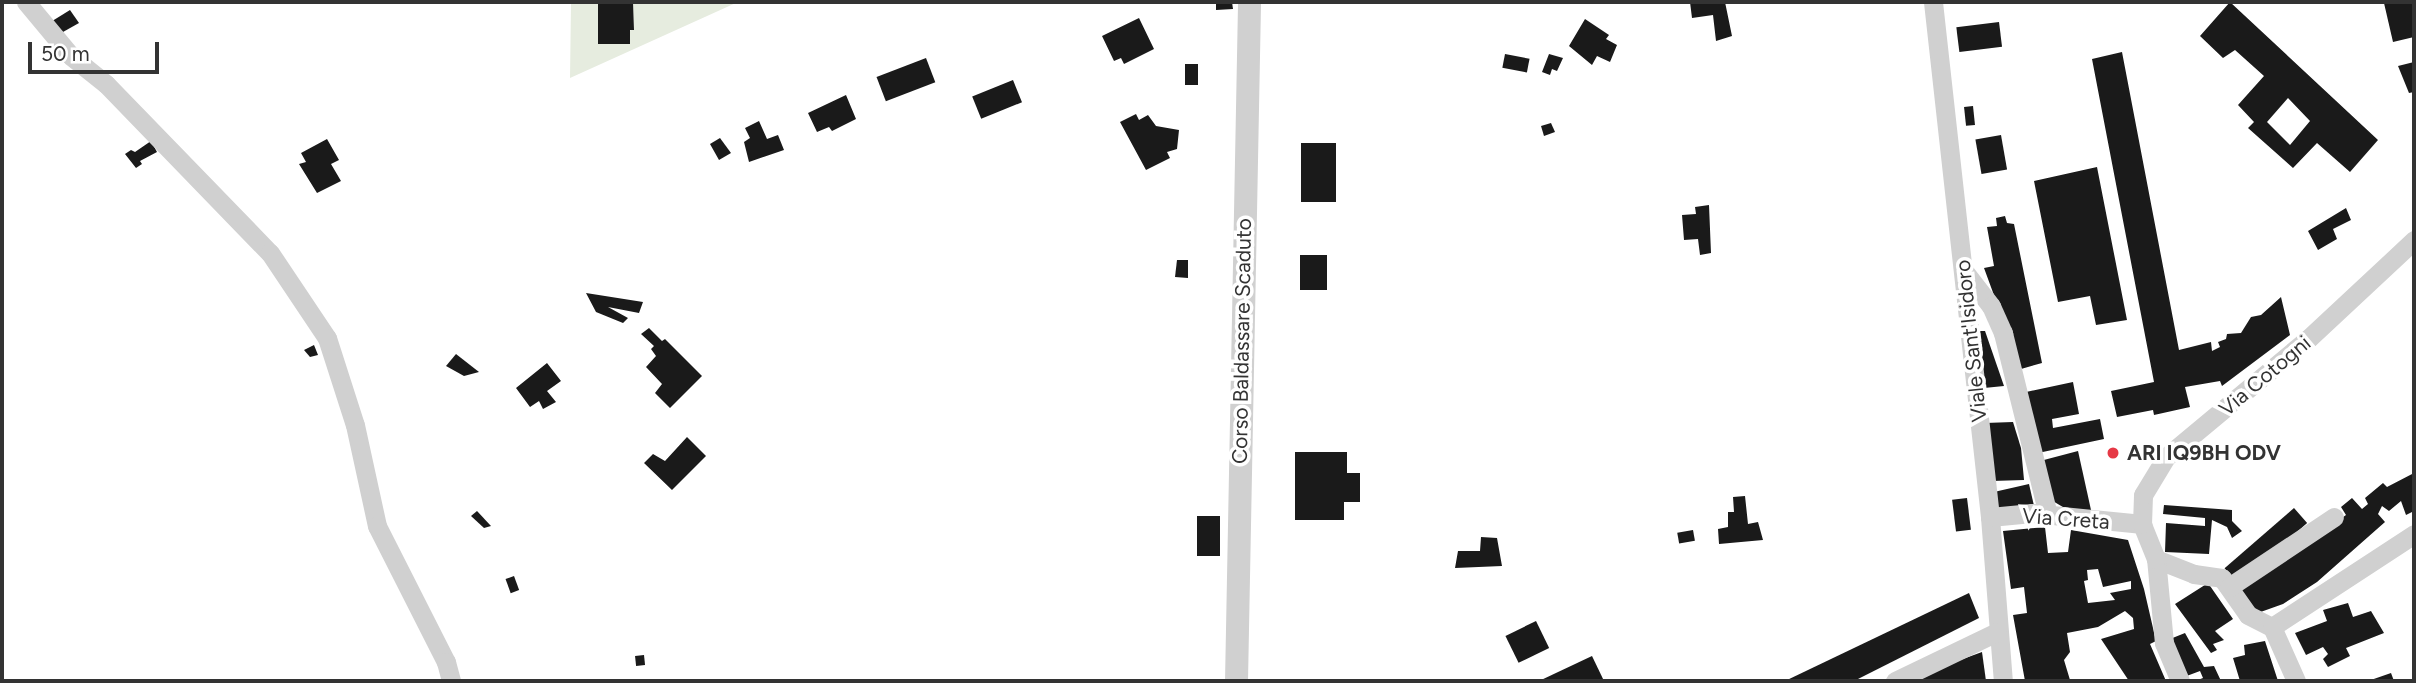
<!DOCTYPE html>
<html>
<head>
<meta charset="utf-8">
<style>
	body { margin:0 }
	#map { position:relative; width:2416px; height:683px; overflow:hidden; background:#fff; font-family:Figtree,sans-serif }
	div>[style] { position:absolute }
	.green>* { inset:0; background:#e6ecdf }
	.building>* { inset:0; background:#1a1a1a; transform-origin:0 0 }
	.minor>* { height:19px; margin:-9.5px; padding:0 9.5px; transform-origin:9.5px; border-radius:9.5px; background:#d0d0d0 }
	.tertiary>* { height:23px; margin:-11.5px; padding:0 11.5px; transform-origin:11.5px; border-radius:11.5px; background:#d0d0d0 }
	.dots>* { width:19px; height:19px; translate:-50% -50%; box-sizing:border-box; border:4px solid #fff; border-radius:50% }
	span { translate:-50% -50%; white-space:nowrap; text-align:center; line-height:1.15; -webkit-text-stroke:7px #fff; paint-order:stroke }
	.street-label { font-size:21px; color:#333 }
	.poi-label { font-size:21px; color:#333; font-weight:700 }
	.left { translate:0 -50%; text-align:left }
	.frame { position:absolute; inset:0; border:4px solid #333; pointer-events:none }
	.scale { position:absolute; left:28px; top:42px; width:131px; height:32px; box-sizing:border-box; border:4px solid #333; border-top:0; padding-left:9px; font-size:21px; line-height:24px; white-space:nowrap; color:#333; -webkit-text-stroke:5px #fff; paint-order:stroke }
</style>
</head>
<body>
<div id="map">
	<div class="green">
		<i style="clip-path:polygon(571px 2px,598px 2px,598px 43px,634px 29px,633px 4px,637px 2px,738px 2px,570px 78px)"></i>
	</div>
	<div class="building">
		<i style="clip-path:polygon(598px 2px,633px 2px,634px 30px,630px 30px,630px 44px,598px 44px)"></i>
		<i style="clip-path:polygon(1216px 2px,1232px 2px,1233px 9px,1216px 10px)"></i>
		<i style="clip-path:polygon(1690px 2px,1725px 2px,1732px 36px,1716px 41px,1713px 15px,1692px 18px)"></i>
		<i style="clip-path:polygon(evenodd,2230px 2px,2378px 140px,2350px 172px,2317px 143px,2293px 168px,2248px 128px,2254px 122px,2238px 105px,2264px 76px,2235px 50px,2223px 58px,2200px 36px,2230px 2px,2288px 98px,2310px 121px,2290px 145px,2267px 122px,2288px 98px)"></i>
		<i style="clip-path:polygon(2414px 2px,2414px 37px,2393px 42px,2384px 3px)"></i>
		<i style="clip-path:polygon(70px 10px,79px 23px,63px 32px,49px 23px)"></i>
		<i style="clip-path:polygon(1139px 18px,1154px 49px,1124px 64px,1121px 58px,1114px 61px,1102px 36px)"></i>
		<i style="clip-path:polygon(1585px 19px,1609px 35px,1606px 39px,1617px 45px,1610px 62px,1597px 56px,1592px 65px,1569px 46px)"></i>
		<i style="left:1999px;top:22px;width:25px;height:43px;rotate:83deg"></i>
		<i style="clip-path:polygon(2122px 52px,2179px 350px,2211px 342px,2212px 351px,2220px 347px,2218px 342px,2226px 339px,2227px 334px,2241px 333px,2251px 317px,2261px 315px,2281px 297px,2290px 335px,2222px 386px,2220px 381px,2185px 387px,2190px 407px,2154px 415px,2153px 410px,2117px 417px,2111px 391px,2154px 382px,2092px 59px)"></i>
		<i style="left:1505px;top:54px;width:25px;height:14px;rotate:11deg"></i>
		<i style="clip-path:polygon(1549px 54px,1563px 58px,1557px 71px,1552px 69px,1550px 75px,1542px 72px)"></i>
		<i style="left:926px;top:58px;width:26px;height:53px;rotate:69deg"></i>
		<i style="clip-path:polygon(2414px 62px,2414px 92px,2409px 93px,2398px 66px)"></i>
		<i style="left:1185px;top:64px;width:13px;height:21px"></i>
		<i style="left:1013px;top:80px;width:24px;height:44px;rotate:68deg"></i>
		<i style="clip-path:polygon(846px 95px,856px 119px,832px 131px,829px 127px,817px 132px,808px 113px)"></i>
		<i style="left:1973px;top:106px;width:19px;height:9px;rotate:84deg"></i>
		<i style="clip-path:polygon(1136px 114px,1139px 120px,1148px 115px,1156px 126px,1179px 130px,1177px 149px,1167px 152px,1170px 158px,1146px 170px,1120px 122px)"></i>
		<i style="clip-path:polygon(759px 121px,767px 139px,778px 135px,784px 150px,749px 162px,744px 142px,750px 138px,745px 128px)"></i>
		<i style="clip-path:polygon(1551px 123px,1555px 132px,1544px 136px,1541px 126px)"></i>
		<i style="left:2001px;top:135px;width:35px;height:26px;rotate:80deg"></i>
		<i style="clip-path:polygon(720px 138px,731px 153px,719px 160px,710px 144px)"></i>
		<i style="clip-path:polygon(327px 139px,339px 160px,331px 164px,341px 181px,317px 193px,299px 164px,306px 162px,301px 153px)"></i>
		<i style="clip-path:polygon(151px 141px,157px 152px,140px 161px,142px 164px,136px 168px,125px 154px,131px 150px,135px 152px)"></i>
		<i style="left:1301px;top:143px;width:35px;height:59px"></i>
		<i style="clip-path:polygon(2097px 167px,2127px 320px,2096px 325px,2090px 296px,2058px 302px,2034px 181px)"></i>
		<i style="clip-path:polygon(1709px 205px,1711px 253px,1700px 255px,1698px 239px,1684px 240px,1682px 215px,1696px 214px,1695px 207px)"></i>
		<i style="clip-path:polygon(2346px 208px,2351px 220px,2333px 229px,2337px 239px,2318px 250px,2308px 231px)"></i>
		<i style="clip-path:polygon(2005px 216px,2007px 223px,2014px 224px,2042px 363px,2021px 369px,1984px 268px,1994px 266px,1987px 227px,1997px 226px,1996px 218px)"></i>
		<i style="left:1300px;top:255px;width:27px;height:35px"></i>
		<i style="clip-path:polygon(1177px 260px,1188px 260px,1188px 278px,1175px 277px)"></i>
		<i style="clip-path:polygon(586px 293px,643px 302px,639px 313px,608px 307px,628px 318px,623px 323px,596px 312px)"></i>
		<i style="clip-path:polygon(649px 328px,662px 341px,665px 339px,702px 376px,670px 408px,655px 393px,662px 384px,646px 367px,656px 356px,651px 349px,654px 346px,641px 334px)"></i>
		<i style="clip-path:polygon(1974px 331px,1985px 331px,2004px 386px,1984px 388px)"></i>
		<i style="clip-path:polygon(314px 345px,318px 355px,310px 357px,304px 350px)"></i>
		<i style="clip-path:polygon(456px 354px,479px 372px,464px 376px,446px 366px)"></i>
		<i style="clip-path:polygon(547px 363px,561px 381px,547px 391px,556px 402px,543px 409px,539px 401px,530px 407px,516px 388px)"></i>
		<i style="clip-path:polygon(2073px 382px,2079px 414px,2052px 419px,2053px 428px,2100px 419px,2104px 439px,2038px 453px,2026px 392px)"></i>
		<i style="clip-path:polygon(2013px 422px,2021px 448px,2024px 480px,1992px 481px,1985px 423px)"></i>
		<i style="clip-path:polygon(687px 437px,706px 456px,672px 490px,644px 463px,653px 454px,665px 461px)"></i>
		<i style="clip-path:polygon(2078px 451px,2091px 510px,2068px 510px,2051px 500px,2040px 461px)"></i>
		<i style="clip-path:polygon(1295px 452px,1347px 452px,1347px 473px,1360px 473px,1360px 502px,1344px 502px,1344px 520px,1295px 520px)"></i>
		<i style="clip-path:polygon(2414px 473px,2414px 511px,2406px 515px,2401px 501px,2389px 511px,2382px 506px,2378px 514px,2385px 522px,2317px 582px,2283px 604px,2255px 614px,2235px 587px,2252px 581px,2346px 515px,2341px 507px,2352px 498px,2362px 509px,2368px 504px,2365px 498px,2383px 483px,2387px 487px)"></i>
		<i style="left:2029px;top:484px;width:22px;height:36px;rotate:77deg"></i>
		<i style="clip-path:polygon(1745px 496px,1748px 524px,1758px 522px,1763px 540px,1719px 544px,1718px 529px,1728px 527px,1728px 512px,1734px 512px,1733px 497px)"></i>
		<i style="left:1967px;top:498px;width:32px;height:15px;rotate:83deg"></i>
		<i style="clip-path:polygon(2164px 505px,2232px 510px,2232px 521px,2242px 531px,2232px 538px,2227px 527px,2212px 520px,2209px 554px,2165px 552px,2166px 523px,2205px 526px,2205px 518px,2163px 514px)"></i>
		<i style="left:2294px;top:508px;width:20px;height:92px;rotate:49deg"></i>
		<i style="clip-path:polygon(477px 511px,491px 526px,484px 528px,471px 516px)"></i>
		<i style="left:1197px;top:516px;width:23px;height:40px"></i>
		<i style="clip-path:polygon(evenodd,2045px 527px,2048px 553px,2068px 552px,2071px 530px,2128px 540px,2144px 589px,2156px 641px,2150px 644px,2166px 681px,2129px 681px,2101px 639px,2134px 629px,2133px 618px,2125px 611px,2098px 627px,2067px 633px,2070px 652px,2064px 660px,2070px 680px,2025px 681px,2013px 615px,2027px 613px,2024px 587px,2011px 589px,2003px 531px,2045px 527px,2098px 569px,2103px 587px,2131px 581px,2131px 589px,2110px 593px,2115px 600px,2088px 603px,2084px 581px,2088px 580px,2087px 570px,2098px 569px)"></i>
		<i style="left:1693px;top:530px;width:11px;height:16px;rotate:80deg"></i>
		<i style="clip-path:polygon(1481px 537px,1497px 538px,1502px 566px,1455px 568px,1458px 551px,1480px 551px)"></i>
		<i style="left:514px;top:576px;width:15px;height:9px;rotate:70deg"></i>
		<i style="clip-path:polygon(2208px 583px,2233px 619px,2215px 631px,2224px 640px,2213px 644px,2217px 650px,2211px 653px,2175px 604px)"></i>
		<i style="clip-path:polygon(1969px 593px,1979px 618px,1854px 681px,1785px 681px)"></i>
		<i style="clip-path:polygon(2348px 603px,2353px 617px,2371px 611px,2384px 633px,2346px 648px,2350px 656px,2328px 667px,2323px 659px,2328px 654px,2323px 647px,2306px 655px,2295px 633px,2327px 621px,2323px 610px)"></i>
		<i style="left:1536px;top:621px;width:30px;height:34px;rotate:64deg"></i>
		<i style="clip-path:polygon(2185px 633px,2204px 667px,2214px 666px,2221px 681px,2195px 681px,2203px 678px,2200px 671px,2184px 677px,2170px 639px)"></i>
		<i style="clip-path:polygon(2265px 641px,2278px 681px,2240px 681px,2233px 658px,2245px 655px,2244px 645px)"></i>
		<i style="clip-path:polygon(1982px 652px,1986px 681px,1910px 681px,1933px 670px)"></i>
		<i style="left:644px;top:655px;width:10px;height:9px;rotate:84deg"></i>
		<i style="clip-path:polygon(1592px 656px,1604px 681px,1539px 681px)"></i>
		<i style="clip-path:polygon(2391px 673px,2394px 681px,2368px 681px)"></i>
	</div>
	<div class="minor">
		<i style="left:26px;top:2px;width:70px;rotate:50.2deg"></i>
		<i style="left:71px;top:56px;width:45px;rotate:38.7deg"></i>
		<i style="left:106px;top:84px;width:235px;rotate:45.9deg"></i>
		<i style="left:270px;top:253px;width:102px;rotate:56.2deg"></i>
		<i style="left:327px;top:338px;width:91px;rotate:72.2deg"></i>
		<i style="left:355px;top:425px;width:103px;rotate:77.7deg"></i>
		<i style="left:377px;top:526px;width:153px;rotate:63.1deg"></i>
		<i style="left:446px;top:662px;width:20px;rotate:75deg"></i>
		<i style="left:1933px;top:2px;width:518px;rotate:83.68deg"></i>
		<i style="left:1990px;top:517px;width:165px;rotate:85.5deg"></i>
		<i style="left:1964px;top:271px;width:44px;rotate:52.4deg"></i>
		<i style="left:1991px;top:306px;width:30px;rotate:66deg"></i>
		<i style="left:2003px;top:333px;width:187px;rotate:76.1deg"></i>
		<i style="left:1990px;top:517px;width:42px;rotate:-5.4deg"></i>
		<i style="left:2032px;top:513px;width:111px;rotate:5.7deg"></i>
		<i style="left:2156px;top:559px;width:41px;rotate:21.5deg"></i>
		<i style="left:2194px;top:574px;width:28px;rotate:8deg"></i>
		<i style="left:2222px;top:578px;width:45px;rotate:54.9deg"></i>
		<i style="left:2248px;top:615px;width:27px;rotate:27deg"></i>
		<i style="left:2272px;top:627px;width:59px;rotate:66deg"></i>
		<i style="left:2229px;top:587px;width:126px;rotate:-33.7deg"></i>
		<i style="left:2272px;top:627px;width:170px;rotate:-33.2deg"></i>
		<i style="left:1895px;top:681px;width:113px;rotate:-25.7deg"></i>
		<i style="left:2180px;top:681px;width:41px;rotate:-112.8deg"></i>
		<i style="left:2164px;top:643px;width:84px;rotate:-95.4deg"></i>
		<i style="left:2156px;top:559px;width:38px;rotate:-112deg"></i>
		<i style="left:2142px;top:524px;width:29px;rotate:-88deg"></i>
		<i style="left:2143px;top:495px;width:44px;rotate:-58.8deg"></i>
		<i style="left:2166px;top:457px;width:186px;rotate:-39.8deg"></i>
		<i style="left:2309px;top:338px;width:144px;rotate:-43deg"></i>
	</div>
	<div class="tertiary">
		<i style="left:1236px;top:681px;width:679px;rotate:-88.9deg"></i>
	</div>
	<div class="dots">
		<i style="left:2113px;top:453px;background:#e63946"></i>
	</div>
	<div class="street-label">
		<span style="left:1242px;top:341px;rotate:-89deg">Corso Baldassare Scaduto</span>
		<span style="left:1971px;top:341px;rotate:-96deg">Viale Sant'Isidoro</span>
		<span style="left:2265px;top:376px;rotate:-40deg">Via Cotogni</span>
		<span style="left:2066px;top:519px;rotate:4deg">Via Creta</span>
	</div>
	<div class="poi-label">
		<span class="left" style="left:2127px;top:453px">ARI IQ9BH ODV</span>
	</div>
	<div class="frame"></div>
	<div class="scale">50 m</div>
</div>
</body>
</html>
